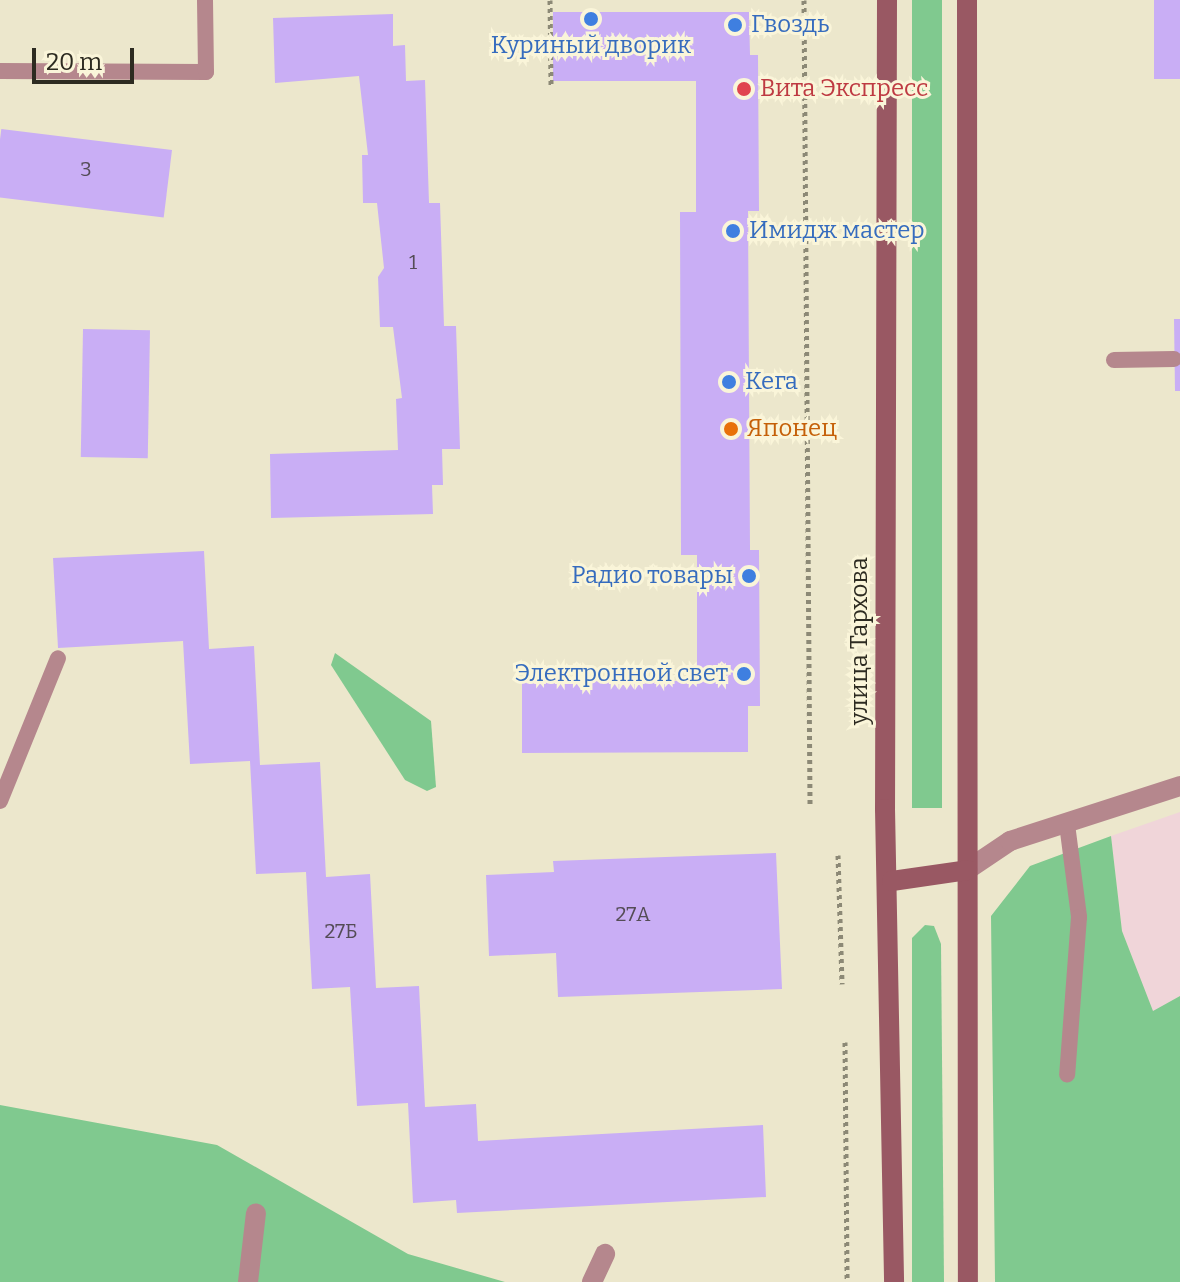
<!DOCTYPE html>
<html>
<head>
<meta charset="utf-8">
<style>
	body { margin:0 }
	#map { position:relative; width:1180px; height:1282px; overflow:hidden; background:#ece7cc; font-family:Bitter,serif }
	div>[style] { position:absolute }
	.commercial>* { inset:0; background:#f0d5d9 }
	.green>* { inset:0; background:#80c98f; transform-origin:0 0 }
	.building>* { inset:0; background:#c9aef5; transform-origin:0 0 }
	.path>* { height:5px; margin-top:-2.5px; transform-origin:0; background:repeating-linear-gradient(90deg,#8c8976 0 4px,transparent 0 8px) }
	.lane>* { height:16px; margin:-8px; padding:0 8px; transform-origin:8px; border-radius:8px; background:#b5878d }
	.street>* { height:20px; margin:-10px; padding:0 10px; transform-origin:10px; border-radius:10px; background:#b5878d }
	.secondary>* { height:20px; margin:-10px; padding:0 10px; transform-origin:10px; border-radius:10px; background:#995863 }
	.dots>* { width:22px; height:22px; translate:-50% -50%; box-sizing:border-box; border:4px solid #faf5d9; border-radius:50% }
	span { translate:-50% -50%; white-space:nowrap; text-align:center; line-height:1.15; -webkit-text-stroke:6px #faf5d9; paint-order:stroke }
	.number-label { font-size:20px; color:#544c56 }
	.number-label span { -webkit-text-stroke-width:0 }
	.shop-label { font-size:24px; color:#366cbe }
	.left { translate:0 -50%; text-align:left }
	.right { translate:-100% -50%; text-align:right }
	.health-label { font-size:24px; color:#be3a42 }
	.food-label { font-size:24px; color:#c56008 }
	.street-label { font-size:24px; color:#2d2b21 }
	.scale { position:absolute; left:32px; top:48px; width:102px; height:36px; box-sizing:border-box; border:4px solid #2d2b21; border-top:0; padding-left:10px; font-size:24px; line-height:28px; white-space:nowrap; color:#2d2b21; -webkit-text-stroke:6px #faf5d9; paint-order:stroke }
</style>
</head>
<body>
<div id="map">
	<div class="commercial">
		<i style="clip-path:polygon(1180px 812px,1180px 996px,1153px 1012px,1122px 931px,1111px 836px)"></i>
	</div>
	<div class="green">
		<i style="left:912px;top:0;width:30px;height:808px"></i>
		<i style="clip-path:polygon(335px 653px,431px 721px,436px 787px,427px 791px,405px 780px,331px 665px)"></i>
		<i style="clip-path:polygon(1111px 836px,1122px 931px,1153px 1011px,1180px 996px,1180px 1282px,995px 1282px,991px 916px,1030px 866px)"></i>
		<i style="clip-path:polygon(925px 925px,934px 926px,941px 944px,944px 1282px,912px 1282px,912px 938px)"></i>
		<i style="clip-path:polygon(0 1105px,217px 1145px,408px 1254px,505px 1282px,0 1282px)"></i>
	</div>
	<div class="building">
		<i style="left:1154px;top:0;width:26px;height:79px"></i>
		<i style="clip-path:polygon(553px 12px,749px 12px,750px 55px,758px 55px,759px 211px,748px 211px,750px 550px,759px 550px,760px 706px,748px 706px,748px 752px,522px 753px,522px 681px,697px 681px,697px 555px,681px 555px,680px 212px,696px 212px,696px 81px,553px 81px)"></i>
		<i style="clip-path:polygon(393px 14px,393px 46px,405px 45px,406px 81px,425px 80px,429px 203px,440px 203px,444px 326px,456px 326px,460px 449px,442px 449px,443px 485px,432px 485px,433px 514px,271px 518px,270px 454px,398px 450px,396px 399px,402px 398px,393px 327px,380px 327px,378px 277px,384px 268px,377px 203px,363px 203px,362px 155px,368px 155px,359px 76px,275px 83px,273px 18px)"></i>
		<i style="left:172px;top:150px;width:68px;height:172px;rotate:97deg"></i>
		<i style="clip-path:polygon(1174px 319px,1180px 319px,1180px 391px,1175px 391px)"></i>
		<i style="left:83px;top:329px;width:67px;height:128px;rotate:1deg"></i>
		<i style="clip-path:polygon(204px 551px,209px 649px,254px 646px,260px 765px,320px 762px,326px 877px,370px 874px,376px 988px,419px 986px,425px 1107px,476px 1104px,478px 1141px,763px 1125px,766px 1197px,457px 1213px,456px 1200px,413px 1203px,408px 1103px,357px 1106px,350px 987px,312px 989px,306px 872px,256px 874px,250px 761px,190px 764px,183px 641px,58px 648px,53px 558px)"></i>
		<i style="clip-path:polygon(776px 853px,782px 989px,558px 997px,556px 953px,489px 956px,486px 875px,554px 872px,553px 861px)"></i>
	</div>
	<div class="path">
		<i style="left:550px;top:0;width:86px;rotate:89.3deg"></i>
		<i style="left:804px;top:0;width:807px;rotate:89.57deg"></i>
		<i style="left:838px;top:855px;width:129px;rotate:88.2deg"></i>
		<i style="left:845px;top:1042px;width:240px;rotate:89.5deg"></i>
	</div>
	<div class="lane">
		<i style="left:0;top:71px;width:206px;rotate:0.3deg"></i>
		<i style="left:206px;top:72px;width:72px;rotate:-90.8deg"></i>
		<i style="left:1114px;top:360px;width:60px;rotate:-1deg"></i>
		<i style="left:0;top:801px;width:154px;rotate:-67.9deg"></i>
		<i style="left:1067px;top:824px;width:94px;rotate:82.6deg"></i>
		<i style="left:1079px;top:917px;width:158px;rotate:94.3deg"></i>
	</div>
	<div class="street">
		<i style="left:967px;top:870px;width:52px;rotate:-34deg"></i>
		<i style="left:1010px;top:841px;width:179px;rotate:-17.9deg"></i>
		<i style="left:248px;top:1282px;width:69px;rotate:-83.4deg"></i>
		<i style="left:592px;top:1282px;width:31px;rotate:-65deg"></i>
	</div>
	<div class="secondary">
		<i style="left:887px;top:0;width:809px;rotate:90.14deg"></i>
		<i style="left:885px;top:809px;width:473px;rotate:88.9deg"></i>
		<i style="left:967px;top:0;width:1282px;rotate:89.96deg"></i>
		<i style="left:892px;top:881px;width:76px;rotate:-8.3deg"></i>
	</div>
	<div class="dots">
		<i style="left:591px;top:19px;background:#3f7fe0"></i>
		<i style="left:735px;top:25px;background:#3f7fe0"></i>
		<i style="left:744px;top:89px;background:#e0444e"></i>
		<i style="left:733px;top:231px;background:#3f7fe0"></i>
		<i style="left:729px;top:382px;background:#3f7fe0"></i>
		<i style="left:731px;top:429px;background:#e8710a"></i>
		<i style="left:749px;top:576px;background:#3f7fe0"></i>
		<i style="left:744px;top:674px;background:#3f7fe0"></i>
	</div>
	<div class="number-label">
		<span style="left:86px;top:169px">3</span>
		<span style="left:413px;top:262px">1</span>
		<span style="left:633px;top:914px">27А</span>
		<span style="left:341px;top:931px">27Б</span>
	</div>
	<div class="shop-label">
		<span class="left" style="left:751px;top:25px">Гвоздь</span>
		<span style="left:591px;top:46px">Куриный дворик</span>
		<span class="left" style="left:749px;top:231px">Имидж мастер</span>
		<span class="left" style="left:745px;top:382px">Кега</span>
		<span class="right" style="left:733px;top:576px">Радио товары</span>
		<span class="right" style="left:728px;top:674px">Электронной свет</span>
	</div>
	<div class="health-label">
		<span class="left" style="left:760px;top:89px">Вита Экспресс</span>
	</div>
	<div class="food-label">
		<span class="left" style="left:747px;top:429px">Японец</span>
	</div>
	<div class="street-label">
		<span style="left:860px;top:641px;rotate:-90deg">улица Тархова</span>
	</div>
	<div class="scale">20 m</div>
</div>
</body>
</html>
